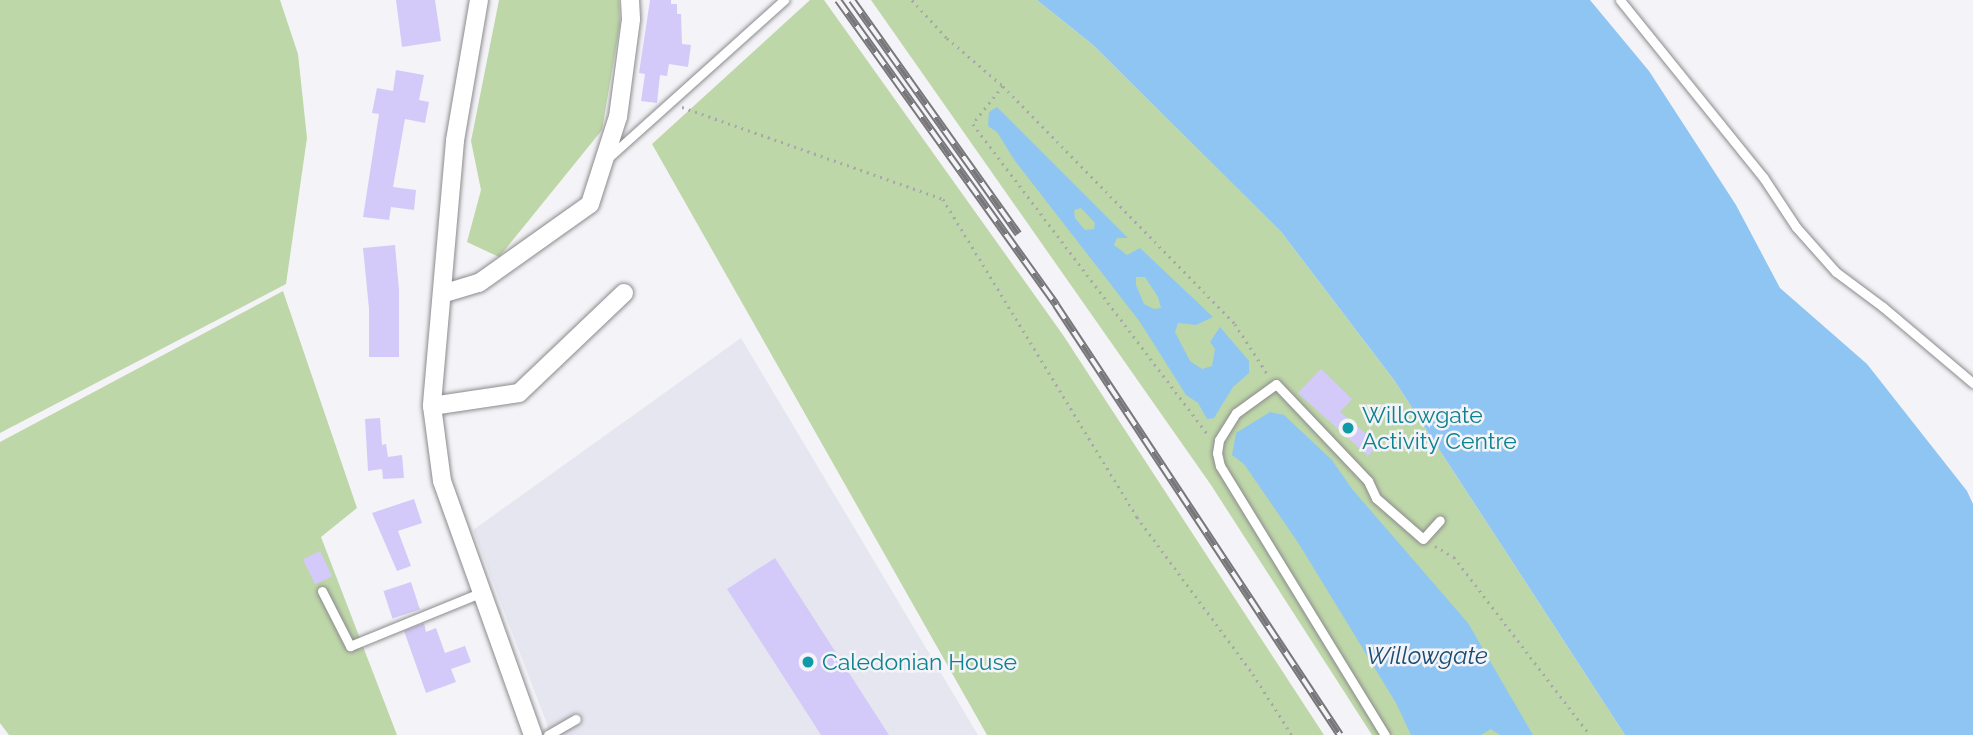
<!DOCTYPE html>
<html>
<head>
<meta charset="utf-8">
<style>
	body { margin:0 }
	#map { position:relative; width:1973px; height:735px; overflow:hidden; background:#f4f4f8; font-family:Raleway,sans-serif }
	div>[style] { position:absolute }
	.built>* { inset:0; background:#e6e6f1 }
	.green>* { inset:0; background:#bed7a8 }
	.water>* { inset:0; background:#8fc5f3 }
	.building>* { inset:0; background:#d4caf9; transform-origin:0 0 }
	.path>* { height:2.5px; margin-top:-1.25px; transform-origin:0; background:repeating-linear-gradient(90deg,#a8a8ab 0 2px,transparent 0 7px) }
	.roads { filter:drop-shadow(0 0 2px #8b8b8e) drop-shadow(0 0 2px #8b8b8e) }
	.service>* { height:9px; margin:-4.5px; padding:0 4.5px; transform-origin:4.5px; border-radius:4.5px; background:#fff }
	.minor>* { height:18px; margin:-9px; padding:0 9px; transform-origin:9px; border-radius:9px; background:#fff }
	.rail>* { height:8px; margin-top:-4px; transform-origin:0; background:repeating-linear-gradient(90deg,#f4f4f8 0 16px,#78787a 0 32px); box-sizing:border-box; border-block:2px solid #78787a }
	.dots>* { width:19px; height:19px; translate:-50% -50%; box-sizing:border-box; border:4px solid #f4f4f8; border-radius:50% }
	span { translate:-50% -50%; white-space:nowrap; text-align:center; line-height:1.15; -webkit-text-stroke:5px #f4f4f8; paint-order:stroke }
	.culture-label { font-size:23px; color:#0d838f }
	.left { translate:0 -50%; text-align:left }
	.water-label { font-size:24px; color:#1a4d73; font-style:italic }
</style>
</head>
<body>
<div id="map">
	<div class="built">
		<i style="clip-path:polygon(741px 338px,978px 735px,551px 735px,473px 530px)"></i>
	</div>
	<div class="green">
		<i style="clip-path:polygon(0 0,280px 0,298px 54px,307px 138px,286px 284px,0 433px)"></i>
		<i style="clip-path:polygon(499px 0,619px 0,620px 24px,602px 130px,499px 257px,467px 242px,481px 190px,471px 141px)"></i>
		<i style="clip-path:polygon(810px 0,824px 0,1063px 335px,1324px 735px,987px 735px,652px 144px)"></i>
		<i style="clip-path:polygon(871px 0,1037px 0,1093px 45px,1282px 233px,1394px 380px,1625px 735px,1372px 735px,1211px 485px)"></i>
		<i style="clip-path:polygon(283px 291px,357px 508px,321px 537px,397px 735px,9px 735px,0 723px,0 442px)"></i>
	</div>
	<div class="water">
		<i style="clip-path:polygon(1037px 0,1590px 0,1649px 71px,1736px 205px,1780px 288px,1867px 364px,1967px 491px,1973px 504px,1973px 735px,1625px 735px,1394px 380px,1282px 233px,1093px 45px)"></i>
		<i style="clip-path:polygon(evenodd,997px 107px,1128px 238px,1117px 238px,1114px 245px,1127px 255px,1140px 248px,1213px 317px,1196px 325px,1178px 323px,1175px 332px,1190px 361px,1202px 369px,1212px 366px,1215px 349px,1210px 342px,1220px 327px,1249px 361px,1249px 373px,1233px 387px,1214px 418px,1207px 419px,1198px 403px,1186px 395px,1140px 322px,1015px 161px,997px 132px,988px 126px,989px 112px,997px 107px,1081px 208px,1095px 223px,1094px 229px,1085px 230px,1075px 218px,1074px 210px,1081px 208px,997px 107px,1136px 277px,1145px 277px,1158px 297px,1161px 308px,1154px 309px,1144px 304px,1136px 285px,1136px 277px)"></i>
		<i style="clip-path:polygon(1270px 412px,1284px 415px,1332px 460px,1352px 489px,1468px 623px,1533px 735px,1500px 735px,1491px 729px,1481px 735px,1411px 735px,1396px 703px,1299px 544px,1244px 464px,1232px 455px,1236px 433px)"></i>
	</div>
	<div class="building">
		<i style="clip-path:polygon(396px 0,435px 0,441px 41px,402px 47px)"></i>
		<i style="clip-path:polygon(650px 0,671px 0,671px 4px,677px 4px,677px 14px,681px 14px,682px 44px,691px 45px,688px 67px,669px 64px,667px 76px,660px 75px,657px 103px,641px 101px,645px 74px,639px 73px)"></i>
		<i style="clip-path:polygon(396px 70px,424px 75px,419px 100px,429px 102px,425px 123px,405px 119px,393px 187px,416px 190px,414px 210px,391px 207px,389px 220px,363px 217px,379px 114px,372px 113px,377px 88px,393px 91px)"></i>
		<i style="clip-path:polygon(395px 245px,399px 290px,399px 357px,369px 357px,369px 309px,363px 248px)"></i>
		<i style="clip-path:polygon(1321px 369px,1352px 399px,1340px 412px,1378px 444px,1368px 456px,1298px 393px)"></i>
		<i style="clip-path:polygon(380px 418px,382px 445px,386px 444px,388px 457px,402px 455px,404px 478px,383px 479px,382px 469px,368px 471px,365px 419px)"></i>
		<i style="clip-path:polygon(414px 499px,422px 523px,398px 531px,411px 566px,397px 571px,372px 513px)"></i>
		<i style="left:320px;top:551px;width:28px;height:19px;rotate:64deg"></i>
		<i style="clip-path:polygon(775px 558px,889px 735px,821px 735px,727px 589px)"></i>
		<i style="left:411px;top:582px;width:29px;height:29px;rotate:72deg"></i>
		<i style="clip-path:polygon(424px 623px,426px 632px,436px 628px,445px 653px,465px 646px,471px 662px,451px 669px,456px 682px,426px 693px,404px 631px)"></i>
	</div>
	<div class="path">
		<i style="left:912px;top:0;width:52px;rotate:47.4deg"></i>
		<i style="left:947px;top:38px;width:74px;rotate:40.6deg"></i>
		<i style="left:1003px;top:86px;width:332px;rotate:45.7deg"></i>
		<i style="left:1235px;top:324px;width:59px;rotate:56.9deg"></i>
		<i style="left:1003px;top:86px;width:48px;rotate:128.3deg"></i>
		<i style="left:973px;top:124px;width:390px;rotate:52.9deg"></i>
		<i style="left:682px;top:107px;width:277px;rotate:19.4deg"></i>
		<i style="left:943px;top:199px;width:373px;rotate:58.6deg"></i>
		<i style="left:1137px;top:517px;width:195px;rotate:53.5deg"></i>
		<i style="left:1253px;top:674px;width:72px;rotate:57.4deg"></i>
		<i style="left:1435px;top:546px;width:22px;rotate:30deg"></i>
		<i style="left:1454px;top:557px;width:224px;rotate:52.6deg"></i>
	</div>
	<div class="roads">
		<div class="service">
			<i style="left:1620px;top:0;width:228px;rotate:51.1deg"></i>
			<i style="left:1763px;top:177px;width:60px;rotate:56.6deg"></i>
			<i style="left:1796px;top:227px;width:60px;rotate:48.4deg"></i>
			<i style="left:1836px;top:272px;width:59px;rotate:36.7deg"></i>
			<i style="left:1883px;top:307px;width:118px;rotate:40.2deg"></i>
			<i style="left:608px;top:158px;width:237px;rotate:-41.9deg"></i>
			<i style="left:322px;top:591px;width:62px;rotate:63deg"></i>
			<i style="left:350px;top:646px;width:143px;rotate:-22.2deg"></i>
			<i style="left:548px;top:735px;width:32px;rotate:-30deg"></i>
			<i style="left:1385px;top:735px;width:316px;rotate:-121.5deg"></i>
			<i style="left:1220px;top:466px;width:13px;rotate:-103deg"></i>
			<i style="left:1217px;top:453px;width:13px;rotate:-81deg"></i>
			<i style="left:1219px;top:440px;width:32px;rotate:-58deg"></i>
			<i style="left:1236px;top:413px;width:49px;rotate:-35.9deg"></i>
			<i style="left:1276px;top:384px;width:134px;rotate:46.5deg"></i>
			<i style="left:1368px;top:481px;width:19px;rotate:65deg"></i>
			<i style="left:1376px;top:498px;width:62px;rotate:41.1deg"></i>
			<i style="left:1423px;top:539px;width:25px;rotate:-48deg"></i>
		</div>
		<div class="minor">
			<i style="left:479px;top:0;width:143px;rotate:99.7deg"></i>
			<i style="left:455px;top:141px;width:266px;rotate:95deg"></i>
			<i style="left:432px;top:406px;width:76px;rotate:82.4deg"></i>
			<i style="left:442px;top:481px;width:270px;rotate:70.3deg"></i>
			<i style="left:442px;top:294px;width:39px;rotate:-17deg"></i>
			<i style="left:479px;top:283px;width:136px;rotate:-35.4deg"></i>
			<i style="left:590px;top:204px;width:91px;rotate:-72.2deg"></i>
			<i style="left:618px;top:117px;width:99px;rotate:-82.4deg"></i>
			<i style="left:631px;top:19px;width:19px;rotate:-93deg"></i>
			<i style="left:432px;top:406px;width:88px;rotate:-8.5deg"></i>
			<i style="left:519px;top:393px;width:145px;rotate:-43.6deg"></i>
		</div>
	</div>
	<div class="rail">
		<i style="left:838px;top:0;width:375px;rotate:54.4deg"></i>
		<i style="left:1056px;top:305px;width:515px;rotate:56.56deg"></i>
		<i style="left:852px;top:0;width:287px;rotate:54.6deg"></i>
	</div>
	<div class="dots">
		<i style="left:1348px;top:428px;background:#0f9aa8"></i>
		<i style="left:808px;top:662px;background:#0f9aa8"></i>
	</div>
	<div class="culture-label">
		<span class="left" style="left:1362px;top:428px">Willowgate<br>Activity Centre</span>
		<span class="left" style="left:822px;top:662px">Caledonian House</span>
	</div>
	<div class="water-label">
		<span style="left:1427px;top:656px">Willowgate</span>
	</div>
</div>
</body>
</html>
